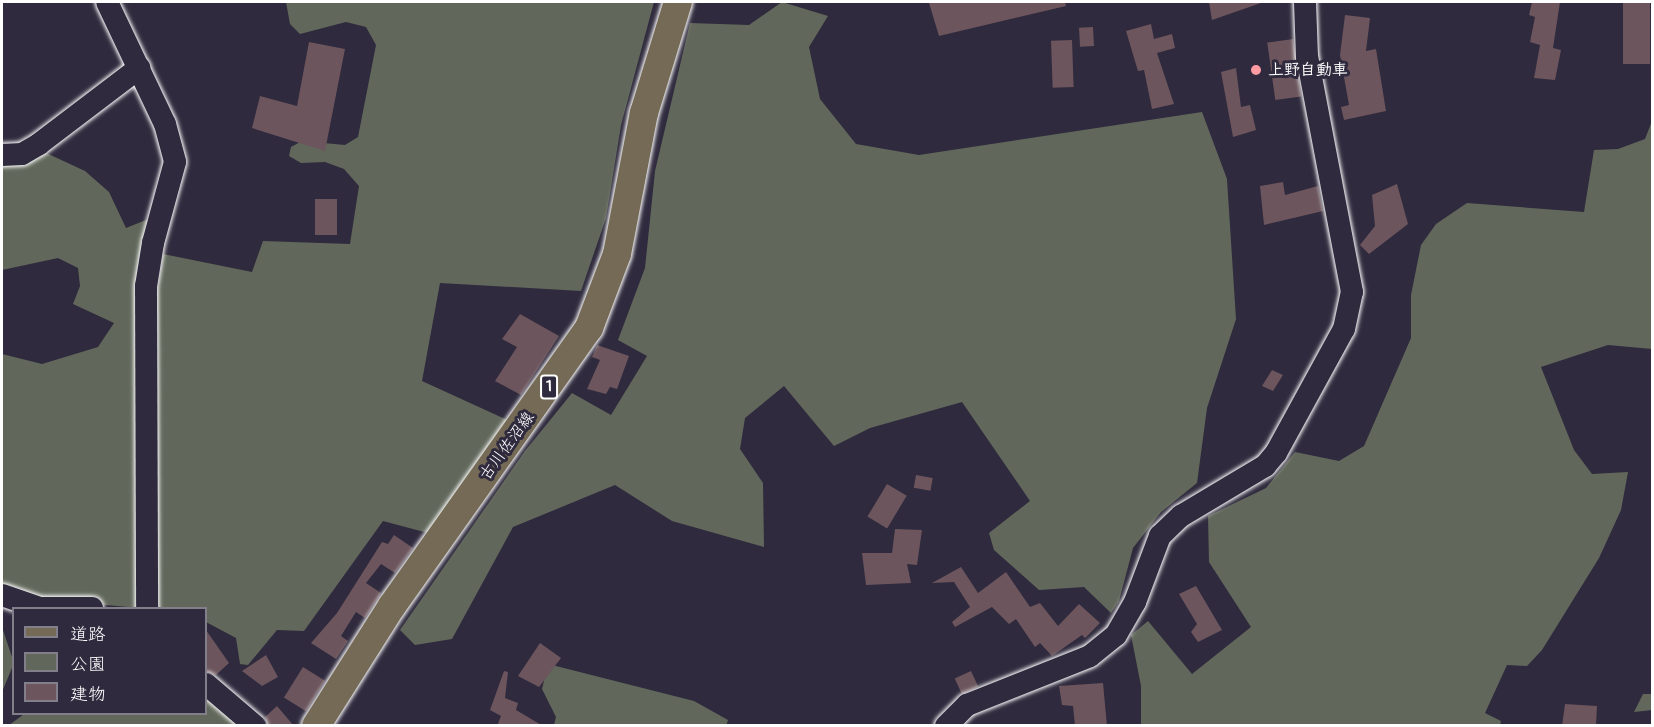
<!DOCTYPE html>
<html>
<head>
<meta charset="utf-8">
<style>
	body { margin:0 }
	#map { position:relative; width:1654px; height:727px; overflow:hidden; background:#2f2a3d; font-family:Pangolin,"Klee One",sans-serif }
	div>[style] { position:absolute }
	.green>* { inset:0; background:#61685b }
	.building>* { inset:0; background:#6c555d; transform-origin:0 0 }
	.roads { filter:drop-shadow(0 0 2px #fff) drop-shadow(0 0 2px #fff) }
	.minor>* { height:22px; margin:-11px; padding:0 11px; transform-origin:11px; border-radius:11px; background:#2f2a3d }
	.major>* { height:28px; margin:-14px; padding:0 14px; transform-origin:14px; border-radius:14px; background:#756a55 }
	.dots>* { width:16px; height:16px; translate:-50% -50%; box-sizing:border-box; border:3px solid #2f2a3d; border-radius:50% }
	span { translate:-50% -50%; white-space:nowrap; text-align:center; line-height:1.15; -webkit-text-stroke:6px #2f2a3d; paint-order:stroke }
	.shield-label span { padding:2px 4px; background:#2f2a3d; border:2px solid; border-radius:4px; -webkit-text-stroke-width:0 }
	.shield-label { font-size:15px; color:#fff; font-weight:700 }
	.poi-label { font-size:16px; color:#fff; font-weight:700 }
	.left { translate:0 -50%; text-align:left }
	.street-label { font-size:16px; color:#fff }
	.frame { position:absolute; inset:0; border:3px solid #fff; pointer-events:none }
	.legend { position:absolute; left:12px; top:607px; width:195px; height:108px; box-sizing:border-box; background:#2f2a3d; border:2px solid #827f8b; margin:0; padding:8px 10px; list-style:none; font-size:18px; color:#fff }
	.legend li { display:flex; align-items:center; gap:12px; height:30px }
	.legend b { width:30px; border:2px solid #827f8b }
</style>
</head>
<body>
<div id="map">
	<div class="green">
		<i style="clip-path:polygon(286px 2px,654px 2px,621px 125px,606px 218px,581px 291px,440px 283px,422px 381px,514px 423px,428px 533px,383px 521px,304px 631px,277px 630px,248px 665px,240px 664px,236px 638px,206px 622px,206px 608px,158px 608px,157px 294px,163px 254px,252px 272px,263px 241px,350px 244px,359px 186px,344px 169px,325px 162px,301px 163px,289px 156px,291px 147px,302px 141px,345px 145px,358px 137px,376px 45px,366px 27px,346px 22px,300px 34px,290px 24px)"></i>
		<i style="clip-path:polygon(782px 2px,828px 16px,809px 47px,820px 99px,856px 144px,919px 155px,1202px 112px,1227px 179px,1236px 319px,1207px 408px,1197px 483px,1161px 512px,1133px 548px,1119px 601px,1111px 613px,1084px 587px,1039px 590px,994px 550px,989px 533px,1030px 501px,962px 402px,870px 428px,834px 446px,784px 386px,745px 418px,740px 449px,763px 483px,764px 547px,672px 521px,615px 485px,513px 527px,452px 639px,415px 645px,400px 630px,525px 451px,572px 393px,611px 415px,647px 356px,618px 340px,645px 268px,655px 171px,690px 23px,749px 25px)"></i>
		<i style="clip-path:polygon(1652px 121px,1652px 349px,1608px 345px,1541px 367px,1574px 450px,1592px 474px,1628px 472px,1621px 510px,1599px 558px,1542px 650px,1527px 666px,1507px 665px,1485px 713px,1501px 721px,1500px 725px,1141px 725px,1141px 686px,1131px 635px,1148px 621px,1192px 674px,1251px 627px,1209px 562px,1208px 516px,1266px 488px,1295px 452px,1339px 461px,1364px 446px,1411px 338px,1411px 295px,1421px 245px,1436px 224px,1467px 203px,1584px 212px,1594px 150px,1618px 149px,1645px 139px)"></i>
		<i style="clip-path:polygon(42px 151px,85px 171px,109px 192px,126px 228px,151px 218px,139px 608px,39px 599px,2px 585px,2px 354px,42px 364px,98px 347px,114px 323px,73px 304px,80px 286px,78px 268px,58px 258px,2px 270px,2px 162px)"></i>
		<i style="clip-path:polygon(2px 627px,14px 663px,2px 692px)"></i>
		<i style="clip-path:polygon(548px 664px,694px 701px,728px 720px,726px 726px,554px 725px,556px 717px,542px 689px)"></i>
		<i style="clip-path:polygon(1643px 694px,1652px 694px,1652px 710px,1634px 712px)"></i>
		<i style="clip-path:polygon(206px 696px,241px 726px,8px 726px,24px 714px,206px 714px)"></i>
	</div>
	<div class="building">
		<i style="clip-path:polygon(936px 2px,1065px 2px,1066px 6px,939px 36px,929px 3px)"></i>
		<i style="clip-path:polygon(1209px 2px,1261px 2px,1261px 3px,1212px 20px)"></i>
		<i style="clip-path:polygon(1532px 2px,1560px 2px,1553px 48px,1561px 50px,1555px 80px,1534px 78px,1540px 45px,1530px 42px,1535px 17px,1529px 15px)"></i>
		<i style="left:1623px;top:2px;width:27px;height:62px"></i>
		<i style="clip-path:polygon(1345px 15px,1370px 18px,1366px 51px,1376px 49px,1386px 111px,1344px 120px,1341px 107px,1349px 105px,1340px 55px)"></i>
		<i style="clip-path:polygon(1151px 24px,1154px 39px,1172px 34px,1175px 48px,1157px 53px,1174px 104px,1152px 109px,1144px 70px,1138px 71px,1126px 31px)"></i>
		<i style="left:1093px;top:27px;width:19px;height:14px;rotate:87deg"></i>
		<i style="left:1293px;top:39px;width:58px;height:26px;rotate:82deg"></i>
		<i style="left:1072px;top:40px;width:47px;height:21px;rotate:88deg"></i>
		<i style="clip-path:polygon(309px 42px,345px 49px,325px 151px,252px 128px,260px 96px,297px 106px)"></i>
		<i style="clip-path:polygon(1236px 68px,1241px 107px,1250px 105px,1256px 130px,1233px 137px,1221px 72px)"></i>
		<i style="clip-path:polygon(1283px 182px,1285px 195px,1318px 186px,1323px 211px,1264px 225px,1260px 186px)"></i>
		<i style="clip-path:polygon(1397px 184px,1408px 224px,1369px 254px,1360px 245px,1375px 226px,1372px 195px)"></i>
		<i style="left:315px;top:199px;width:22px;height:36px"></i>
		<i style="clip-path:polygon(520px 314px,559px 336px,521px 395px,495px 381px,517px 347px,502px 339px)"></i>
		<i style="clip-path:polygon(597px 345px,629px 356px,617px 389px,610px 387px,606px 394px,587px 389px,600px 360px,592px 357px)"></i>
		<i style="clip-path:polygon(1272px 370px,1283px 375px,1273px 391px,1262px 386px)"></i>
		<i style="left:916px;top:475px;width:17px;height:13px;rotate:10deg"></i>
		<i style="left:887px;top:484px;width:23px;height:38px;rotate:31deg"></i>
		<i style="clip-path:polygon(895px 529px,922px 530px,917px 565px,907px 564px,911px 583px,866px 585px,862px 553px,892px 553px)"></i>
		<i style="clip-path:polygon(394px 535px,413px 548px,395px 573px,381px 564px,366px 583px,381px 593px,365px 618px,356px 612px,341px 636px,348px 641px,336px 659px,311px 643px,337px 613px,382px 542px,388px 544px)"></i>
		<i style="clip-path:polygon(961px 567px,978px 593px,1006px 572px,1030px 607px,1040px 603px,1058px 626px,1079px 604px,1100px 623px,1085px 638px,1082px 635px,1052px 656px,1040px 643px,1035px 647px,1016px 619px,1009px 624px,992px 607px,955px 627px,952px 622px,970px 607px,954px 582px,932px 583px)"></i>
		<i style="clip-path:polygon(1196px 586px,1222px 630px,1198px 642px,1191px 632px,1197px 624px,1179px 594px)"></i>
		<i style="clip-path:polygon(206px 630px,229px 663px,216px 675px,206px 671px)"></i>
		<i style="clip-path:polygon(540px 643px,561px 658px,539px 687px,518px 676px)"></i>
		<i style="clip-path:polygon(266px 655px,278px 677px,262px 686px,242px 671px)"></i>
		<i style="left:303px;top:667px;width:26px;height:36px;rotate:32deg"></i>
		<i style="clip-path:polygon(504px 671px,508px 672px,505px 698px,518px 703px,516px 710px,543px 726px,497px 726px,501px 716px,490px 710px)"></i>
		<i style="left:971px;top:671px;width:17px;height:18px;rotate:65deg"></i>
		<i style="clip-path:polygon(1103px 683px,1107px 726px,1075px 726px,1073px 706px,1062px 705px,1059px 686px)"></i>
		<i style="clip-path:polygon(1565px 704px,1597px 706px,1596px 726px,1562px 726px)"></i>
		<i style="clip-path:polygon(277px 706px,294px 726px,268px 726px,265px 717px)"></i>
	</div>
	<div class="roads">
		<div class="minor">
			<i style="left:107px;top:2px;width:135px;rotate:64.6deg"></i>
			<i style="left:165px;top:124px;width:39px;rotate:75deg"></i>
			<i style="left:175px;top:162px;width:84px;rotate:105.2deg"></i>
			<i style="left:153px;top:243px;width:44px;rotate:99.2deg"></i>
			<i style="left:146px;top:286px;width:322px;rotate:89.8deg"></i>
			<i style="left:2px;top:155px;width:20px;rotate:-3deg"></i>
			<i style="left:22px;top:154px;width:20px;rotate:-30deg"></i>
			<i style="left:39px;top:144px;width:126px;rotate:-37.2deg"></i>
			<i style="left:2px;top:595px;width:39px;rotate:19deg"></i>
			<i style="left:39px;top:608px;width:53px"></i>
			<i style="left:206px;top:684px;width:65px;rotate:40.6deg"></i>
			<i style="left:946px;top:726px;width:30px;rotate:-45deg"></i>
			<i style="left:967px;top:705px;width:132px;rotate:-21.7deg"></i>
			<i style="left:1090px;top:656px;width:33px;rotate:-39deg"></i>
			<i style="left:1116px;top:635px;width:38px;rotate:-60deg"></i>
			<i style="left:1135px;top:602px;width:71px;rotate:-69.3deg"></i>
			<i style="left:1160px;top:536px;width:29px;rotate:-44deg"></i>
			<i style="left:1181px;top:516px;width:98px;rotate:-30.8deg"></i>
			<i style="left:1265px;top:466px;width:17px;rotate:-50deg"></i>
			<i style="left:1276px;top:453px;width:141px;rotate:-61.3deg"></i>
			<i style="left:1344px;top:329px;width:38px;rotate:-78deg"></i>
			<i style="left:1352px;top:292px;width:239px;rotate:-100.8deg"></i>
			<i style="left:1307px;top:57px;width:55px;rotate:-92.1deg"></i>
		</div>
		<div class="major">
			<i style="left:316px;top:726px;width:142px;rotate:-57.7deg"></i>
			<i style="left:392px;top:606px;width:341px;rotate:-54.7deg"></i>
			<i style="left:589px;top:328px;width:79px;rotate:-69.3deg"></i>
			<i style="left:617px;top:254px;width:144px;rotate:-79.2deg"></i>
			<i style="left:644px;top:113px;width:116px;rotate:-73deg"></i>
		</div>
	</div>
	<div class="dots">
		<i style="left:1256px;top:70px;background:#ff9aa2"></i>
	</div>
	<div class="shield-label">
		<span style="left:549px;top:387px">1</span>
	</div>
	<div class="poi-label">
		<span class="left" style="left:1268px;top:70px">上野自動車</span>
	</div>
	<div class="street-label">
		<span style="left:507px;top:446px;rotate:-54deg">古川佐沼線</span>
	</div>
	<div class="frame"></div>
	<ul class="legend">
	<li><b style="height:8px;background:#756a55"></b>道路</li>
	<li><b style="height:16px;background:#61685b"></b>公園</li>
	<li><b style="height:16px;background:#6c555d"></b>建物</li>
	</ul>
</div>
</body>
</html>
